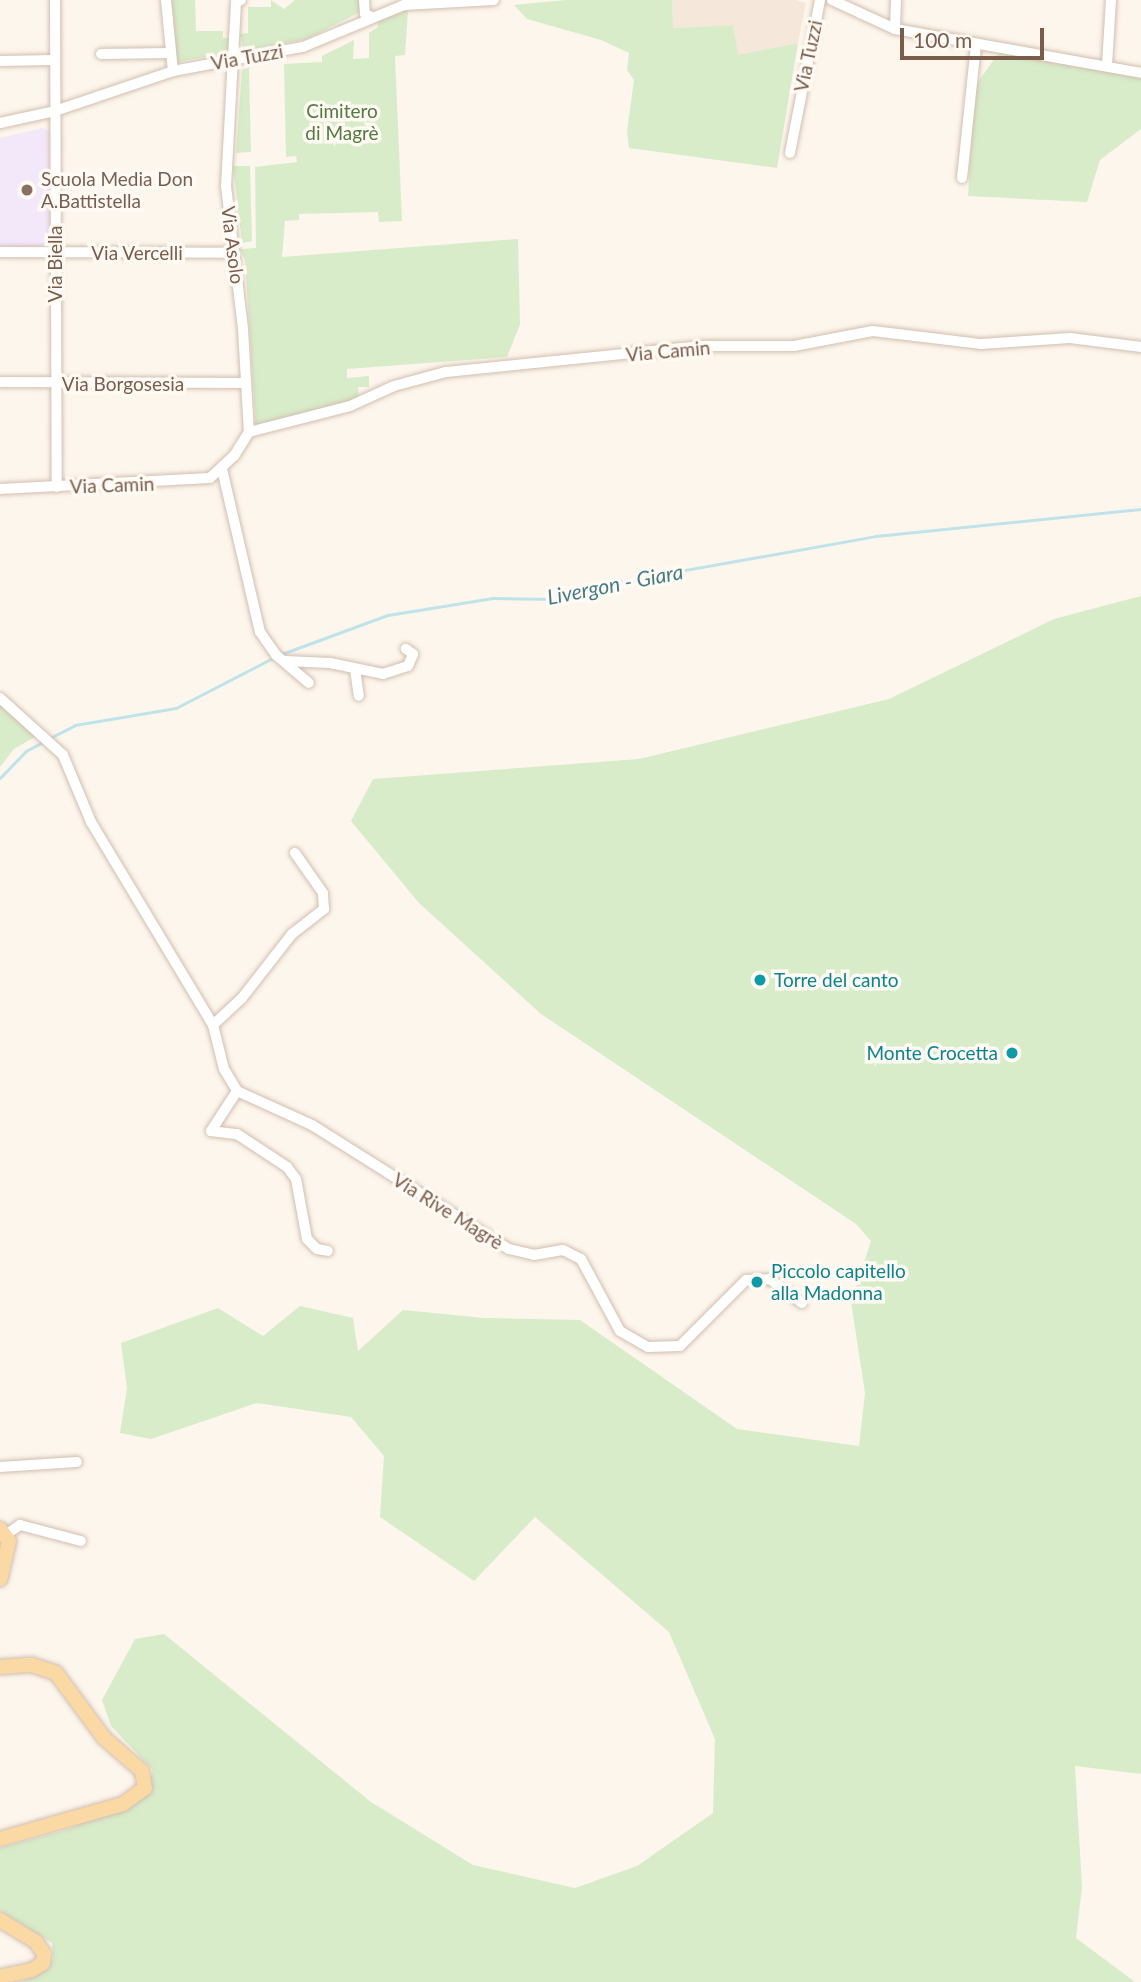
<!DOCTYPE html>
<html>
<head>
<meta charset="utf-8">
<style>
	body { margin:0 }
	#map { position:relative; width:1141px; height:1982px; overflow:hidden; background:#fdf6ec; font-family:Lato,sans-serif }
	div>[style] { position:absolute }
	.residential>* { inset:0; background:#f5e8da }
	.education>* { inset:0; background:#f3e8fa }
	.green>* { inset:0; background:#d8ecc9 }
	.stream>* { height:2.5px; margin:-1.25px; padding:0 1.25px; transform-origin:1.25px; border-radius:1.25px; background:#bfe3e8 }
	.roads { filter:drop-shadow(0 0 2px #d1beb0) drop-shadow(0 0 2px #d1beb0) }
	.minor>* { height:10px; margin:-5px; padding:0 5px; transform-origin:5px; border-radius:5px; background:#fff }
	.major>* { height:14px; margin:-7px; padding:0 7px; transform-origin:7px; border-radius:7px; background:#fbd9a5 }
	.dots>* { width:19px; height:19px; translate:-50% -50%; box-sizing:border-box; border:4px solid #fffaf3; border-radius:50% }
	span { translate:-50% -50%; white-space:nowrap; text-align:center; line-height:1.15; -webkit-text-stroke:7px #fffaf3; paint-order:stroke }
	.street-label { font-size:19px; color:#7a5c4d }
	.park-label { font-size:19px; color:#537a41 }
	.education-label { font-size:19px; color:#785e54 }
	.left { translate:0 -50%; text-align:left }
	.culture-label { font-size:19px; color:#0d838f }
	.right { translate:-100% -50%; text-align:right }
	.water-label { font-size:21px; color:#437c86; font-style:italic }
	.scale { position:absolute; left:900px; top:28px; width:144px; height:32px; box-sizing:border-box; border:4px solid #7a5c4d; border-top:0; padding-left:9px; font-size:21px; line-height:24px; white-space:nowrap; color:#7a5c4d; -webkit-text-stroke:5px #fffaf3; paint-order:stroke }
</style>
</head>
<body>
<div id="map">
	<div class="residential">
		<i style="clip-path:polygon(672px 0,796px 0,806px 3px,798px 43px,737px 56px,733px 25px,673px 28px)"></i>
	</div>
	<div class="education">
		<i style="clip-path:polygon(43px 128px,54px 133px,53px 243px,44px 248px,0 247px,0 138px)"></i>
	</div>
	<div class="green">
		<i style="clip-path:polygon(170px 0,195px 0,196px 31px,223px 31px,223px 38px,231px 38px,229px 53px,177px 62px)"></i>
		<i style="clip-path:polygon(271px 0,284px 9px,295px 0,359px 0,360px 12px,307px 39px,244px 51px,240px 34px,248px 33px,248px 7px,271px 7px)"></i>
		<i style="clip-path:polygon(566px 0,672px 0,673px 28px,733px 25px,738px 55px,798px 43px,777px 168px,629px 148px,627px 131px,634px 80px,627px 70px,629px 53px,601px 40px,527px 19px,514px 5px)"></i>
		<i style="clip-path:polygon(408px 10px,405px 55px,395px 56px,402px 221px,379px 222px,378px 212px,299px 214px,299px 220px,285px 221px,282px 257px,518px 239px,520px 324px,507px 357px,347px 369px,347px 378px,369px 376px,369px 387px,358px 387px,359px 398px,256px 428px,245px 260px,240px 249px,256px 248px,255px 167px,297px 162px,296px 156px,286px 157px,284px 64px,322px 62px,322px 56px,354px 40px,353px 59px,369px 58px,369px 33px,378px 27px,377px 21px)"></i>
		<i style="clip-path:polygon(1000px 51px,1141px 75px,1141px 129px,1100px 160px,1087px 202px,968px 196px,975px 86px)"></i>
		<i style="clip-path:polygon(253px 65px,249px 69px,251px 152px,236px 153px,242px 70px)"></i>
		<i style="clip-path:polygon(233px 166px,250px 166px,252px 241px,242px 243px)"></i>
		<i style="clip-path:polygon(1141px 596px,1141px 1774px,1075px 1766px,1082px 1887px,1076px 1938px,1135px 1982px,21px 1982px,53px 1960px,52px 1943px,0 1911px,0 1848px,69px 1829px,145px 1796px,153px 1770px,111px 1726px,102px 1700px,135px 1639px,164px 1634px,371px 1802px,473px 1865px,575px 1888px,637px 1866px,713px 1813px,715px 1739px,669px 1632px,535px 1517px,474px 1581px,380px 1517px,384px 1456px,351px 1417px,257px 1403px,151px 1439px,120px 1433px,127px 1388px,121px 1343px,218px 1308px,263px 1336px,300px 1306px,353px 1318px,358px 1351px,403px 1310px,484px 1318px,580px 1320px,737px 1429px,859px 1446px,865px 1393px,851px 1302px,871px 1241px,856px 1224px,541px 1014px,419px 903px,351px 821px,373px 779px,639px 759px,889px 699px,1054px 619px)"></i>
		<i style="clip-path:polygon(0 704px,38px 735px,14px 749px,0 767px)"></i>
	</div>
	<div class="stream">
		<i style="left:279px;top:655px;width:116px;rotate:-20.2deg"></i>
		<i style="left:388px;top:615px;width:106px;rotate:-9.2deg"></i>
		<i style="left:493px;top:598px;width:62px;rotate:0.9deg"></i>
		<i style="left:555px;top:599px;width:37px;rotate:-19deg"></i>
		<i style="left:590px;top:587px;width:291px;rotate:-10.1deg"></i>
		<i style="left:876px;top:536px;width:266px;rotate:-5.8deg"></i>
		<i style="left:48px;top:739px;width:30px;rotate:-27deg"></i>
		<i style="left:75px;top:725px;width:102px;rotate:-9.6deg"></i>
		<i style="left:176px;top:708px;width:109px;rotate:-27.3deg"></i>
		<i style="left:0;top:778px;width:37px;rotate:-46deg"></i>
		<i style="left:26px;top:751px;width:19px;rotate:-28deg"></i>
	</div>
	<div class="roads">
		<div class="minor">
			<i style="left:55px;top:0;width:487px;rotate:89.8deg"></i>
			<i style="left:166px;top:0;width:71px;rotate:84.4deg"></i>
			<i style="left:241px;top:0;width:5px;rotate:158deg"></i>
			<i style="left:236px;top:2px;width:184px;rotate:93.1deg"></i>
			<i style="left:226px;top:186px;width:144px;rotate:83.2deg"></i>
			<i style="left:243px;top:329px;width:103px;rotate:86.7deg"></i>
			<i style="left:364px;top:0;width:14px;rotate:86deg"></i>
			<i style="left:365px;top:14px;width:8px;rotate:23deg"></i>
			<i style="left:832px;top:0;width:69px;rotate:24.7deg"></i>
			<i style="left:895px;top:29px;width:250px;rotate:10.1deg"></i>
			<i style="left:895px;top:29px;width:29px;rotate:-88deg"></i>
			<i style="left:101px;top:54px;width:69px;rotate:-0.8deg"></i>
			<i style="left:0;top:61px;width:54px;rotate:-1.1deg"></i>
			<i style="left:1107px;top:65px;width:65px;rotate:-86.5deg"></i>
			<i style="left:0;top:123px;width:56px;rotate:-12.3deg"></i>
			<i style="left:55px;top:111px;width:125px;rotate:-18.7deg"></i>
			<i style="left:173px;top:71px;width:132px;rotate:-10.5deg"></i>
			<i style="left:303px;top:47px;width:109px;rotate:-22.6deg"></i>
			<i style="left:404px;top:5px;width:90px;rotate:-3.2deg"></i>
			<i style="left:790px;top:153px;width:156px;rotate:-78.9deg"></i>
			<i style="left:962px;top:178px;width:135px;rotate:-84deg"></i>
			<i style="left:0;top:252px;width:233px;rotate:0.2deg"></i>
			<i style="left:0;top:382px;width:246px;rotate:0.2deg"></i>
			<i style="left:222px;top:469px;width:167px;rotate:76.9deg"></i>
			<i style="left:260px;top:632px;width:28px;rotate:55deg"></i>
			<i style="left:276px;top:655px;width:43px;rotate:40.3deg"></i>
			<i style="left:0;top:489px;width:210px;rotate:-3deg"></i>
			<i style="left:210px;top:478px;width:33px;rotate:-43deg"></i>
			<i style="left:234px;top:456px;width:28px;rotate:-58deg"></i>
			<i style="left:249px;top:432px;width:104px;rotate:-14.4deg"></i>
			<i style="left:350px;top:406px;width:48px;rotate:-24.4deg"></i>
			<i style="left:394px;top:386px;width:54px;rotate:-15.1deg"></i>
			<i style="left:446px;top:372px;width:256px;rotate:-5.8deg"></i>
			<i style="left:701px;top:346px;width:93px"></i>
			<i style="left:794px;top:346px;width:80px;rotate:-10.8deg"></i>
			<i style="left:873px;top:331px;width:109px;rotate:6.9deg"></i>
			<i style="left:981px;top:344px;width:89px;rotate:-3.9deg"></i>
			<i style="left:1070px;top:338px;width:72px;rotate:7.2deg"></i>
			<i style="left:285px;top:661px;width:45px;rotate:2.5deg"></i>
			<i style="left:330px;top:663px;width:54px;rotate:11.7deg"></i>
			<i style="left:383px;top:674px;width:26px;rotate:-18deg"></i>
			<i style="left:408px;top:666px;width:13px;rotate:-67deg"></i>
			<i style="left:413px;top:654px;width:9px;rotate:-144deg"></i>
			<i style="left:355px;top:669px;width:27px;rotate:82deg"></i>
			<i style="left:0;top:698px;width:85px;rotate:42.1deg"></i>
			<i style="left:63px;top:755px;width:73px;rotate:67.3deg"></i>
			<i style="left:91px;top:822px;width:237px;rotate:59deg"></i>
			<i style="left:213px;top:1025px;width:45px;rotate:76deg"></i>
			<i style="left:224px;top:1069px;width:26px;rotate:59deg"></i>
			<i style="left:237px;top:1091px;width:82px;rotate:24.4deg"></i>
			<i style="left:312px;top:1125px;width:233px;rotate:32.2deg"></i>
			<i style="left:509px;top:1249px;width:26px;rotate:13deg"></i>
			<i style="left:534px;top:1255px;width:29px;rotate:-10deg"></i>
			<i style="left:563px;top:1250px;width:20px;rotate:27deg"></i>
			<i style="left:581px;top:1259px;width:82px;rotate:61.6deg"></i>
			<i style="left:620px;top:1331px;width:32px;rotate:30deg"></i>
			<i style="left:648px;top:1347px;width:32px;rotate:-2deg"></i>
			<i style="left:680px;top:1346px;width:93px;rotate:-45deg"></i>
			<i style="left:746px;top:1280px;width:24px;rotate:-2deg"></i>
			<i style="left:770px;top:1279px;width:40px;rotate:37deg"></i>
			<i style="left:213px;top:1025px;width:40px;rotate:-43deg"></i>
			<i style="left:242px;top:998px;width:81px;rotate:-52deg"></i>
			<i style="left:292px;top:934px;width:41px;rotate:-38deg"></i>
			<i style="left:324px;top:909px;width:16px;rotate:-94deg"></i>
			<i style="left:323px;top:893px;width:49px;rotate:-125deg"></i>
			<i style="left:237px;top:1091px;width:48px;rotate:123deg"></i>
			<i style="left:211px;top:1131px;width:26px;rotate:7deg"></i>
			<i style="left:237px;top:1134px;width:60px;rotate:33.4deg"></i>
			<i style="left:287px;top:1167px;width:15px;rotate:53deg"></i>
			<i style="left:296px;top:1179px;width:61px;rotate:79.6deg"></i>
			<i style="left:307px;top:1239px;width:14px;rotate:45deg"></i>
			<i style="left:317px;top:1249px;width:11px;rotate:10deg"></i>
			<i style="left:0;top:1467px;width:77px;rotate:-3.7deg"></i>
			<i style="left:7px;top:1534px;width:16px;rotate:-35deg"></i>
			<i style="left:20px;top:1525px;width:63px;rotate:14.7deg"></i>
		</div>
		<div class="major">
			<i style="left:0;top:1529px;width:15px;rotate:53deg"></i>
			<i style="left:9px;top:1541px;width:39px;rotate:103deg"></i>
			<i style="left:0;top:1667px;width:32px;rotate:-4deg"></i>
			<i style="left:32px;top:1665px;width:25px;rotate:18deg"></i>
			<i style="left:56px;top:1673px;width:81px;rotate:53.6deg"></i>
			<i style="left:104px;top:1738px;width:50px;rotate:41deg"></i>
			<i style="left:142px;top:1771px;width:17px;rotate:80deg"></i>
			<i style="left:145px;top:1788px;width:27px;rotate:144deg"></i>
			<i style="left:123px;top:1804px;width:128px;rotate:164.1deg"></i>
			<i style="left:0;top:1920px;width:42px;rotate:31.4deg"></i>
			<i style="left:36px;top:1942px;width:14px;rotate:56deg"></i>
			<i style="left:44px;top:1954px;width:9px;rotate:96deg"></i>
			<i style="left:43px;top:1963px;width:13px;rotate:148deg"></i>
			<i style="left:32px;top:1970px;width:33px;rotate:168deg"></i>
		</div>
	</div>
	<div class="dots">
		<i style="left:27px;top:190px;background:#8d6e63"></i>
		<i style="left:760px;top:980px;background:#0f9aa8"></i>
		<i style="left:1012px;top:1053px;background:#0f9aa8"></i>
		<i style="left:757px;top:1282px;background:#0f9aa8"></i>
	</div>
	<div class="street-label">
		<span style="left:808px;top:56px;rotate:-78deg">Via Tuzzi</span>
		<span style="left:247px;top:57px;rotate:-10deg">Via Tuzzi</span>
		<span style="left:233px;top:245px;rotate:83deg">Via Asolo</span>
		<span style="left:137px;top:253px">Via Vercelli</span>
		<span style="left:55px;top:264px;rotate:-90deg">Via Biella</span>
		<span style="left:668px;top:351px;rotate:-5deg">Via Camin</span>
		<span style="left:123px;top:384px">Via Borgosesia</span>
		<span style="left:112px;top:485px;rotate:-2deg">Via Camin</span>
		<span style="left:448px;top:1211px;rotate:32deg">Via Rive Magrè</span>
	</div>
	<div class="park-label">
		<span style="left:342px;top:122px">Cimitero<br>di Magrè</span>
	</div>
	<div class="education-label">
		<span class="left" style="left:41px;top:190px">Scuola Media Don<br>A.Battistella</span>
	</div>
	<div class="culture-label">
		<span class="left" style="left:774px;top:980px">Torre del canto</span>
		<span class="right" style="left:998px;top:1053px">Monte Crocetta</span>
		<span class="left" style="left:771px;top:1282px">Piccolo capitello<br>alla Madonna</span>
	</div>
	<div class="water-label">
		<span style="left:615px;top:584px;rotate:-11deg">Livergon - Giara</span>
	</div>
	<div class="scale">100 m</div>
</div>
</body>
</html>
